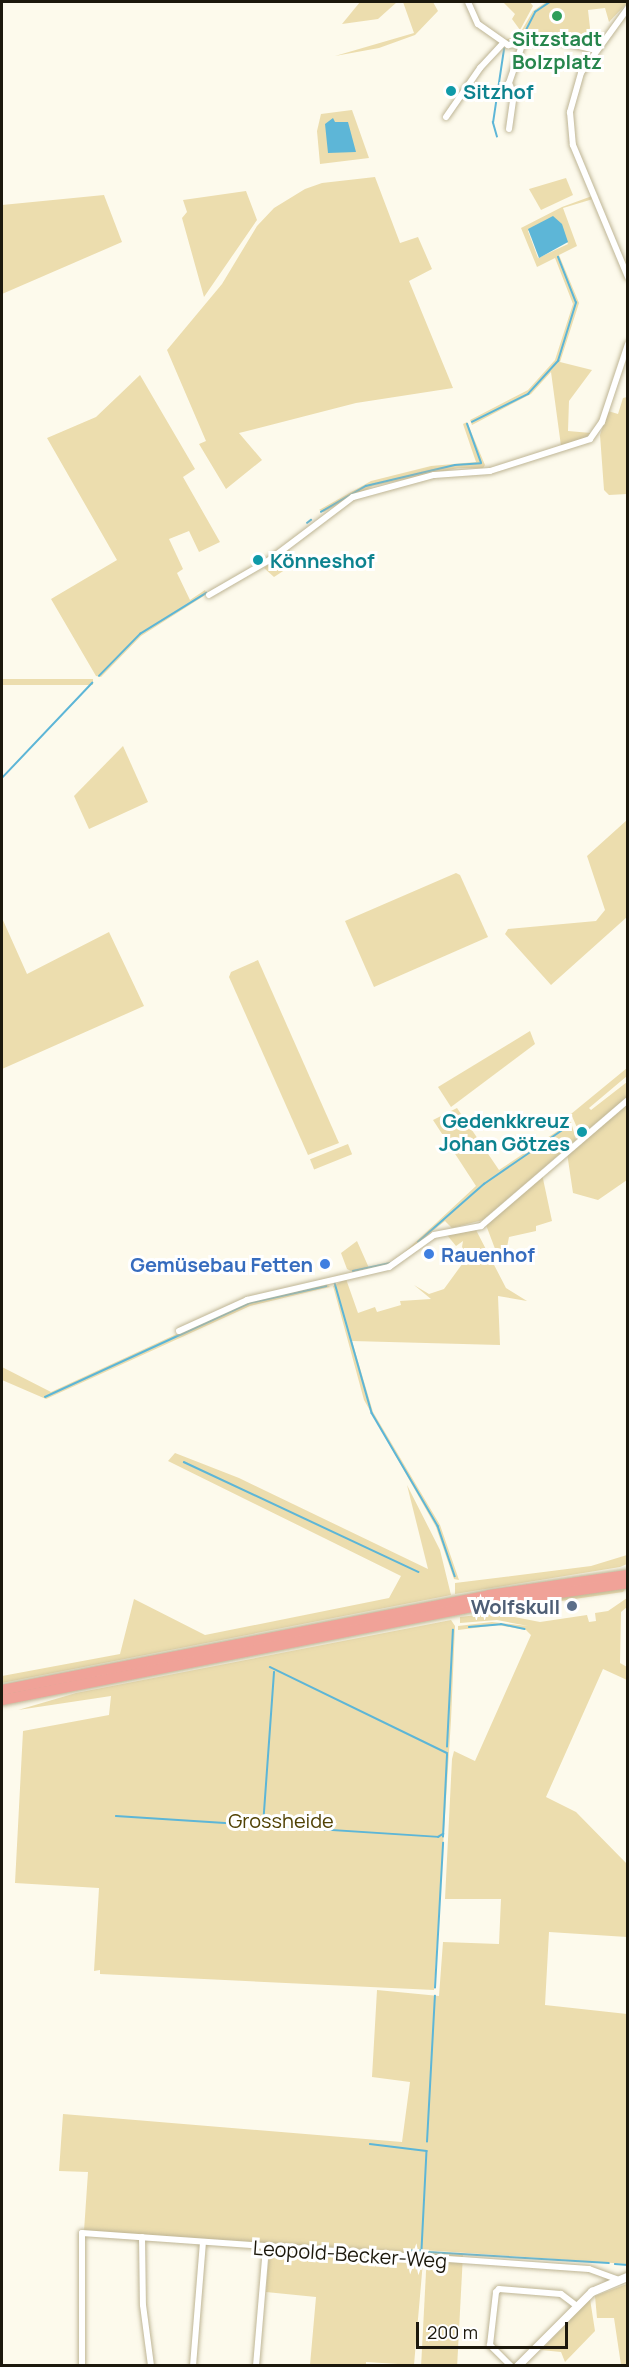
<!DOCTYPE html>
<html>
<head>
<meta charset="utf-8">
<style>
	body { margin:0 }
	#map { position:relative; width:629px; height:2367px; overflow:hidden; background:#fdfaec; font-family:Manrope,sans-serif }
	div>[style] { position:absolute }
	.green>* { inset:0; background:#ecddae; transform-origin:0 0 }
	.water>* { inset:0; background:#5db6d7 }
	.stream>* { height:1.5px; margin:-0.75px; padding:0 0.75px; transform-origin:0.75px; border-radius:0.75px; background:#5db6d7 }
	.roads { filter:drop-shadow(0 0 2px #beb595) drop-shadow(0 0 2px #beb595) }
	.street>* { height:6px; margin:-3px; padding:0 3px; transform-origin:3px; border-radius:3px; background:#fff }
	.secondary>* { height:8px; margin:-4px; padding:0 4px; transform-origin:4px; border-radius:4px; background:#fff }
	.highway>* { height:10px; margin:-5px; padding:0 5px; transform-origin:5px; border-radius:5px; background:#f0a298 }
	.dots>* { width:16px; height:16px; translate:-50% -50%; box-sizing:border-box; border:3px solid #fff; border-radius:50% }
	span { translate:-50% -50%; white-space:nowrap; text-align:center; line-height:1.15; -webkit-text-stroke:6px #fff; paint-order:stroke }
	.leisure-label { font-size:20px; color:#27864d; font-weight:700 }
	.culture-label { font-size:20px; color:#0d838f; font-weight:700 }
	.left { translate:0 -50%; text-align:left }
	.right { translate:-100% -50%; text-align:right }
	.shop-label { font-size:20px; color:#366cbe; font-weight:700 }
	.service-label { font-size:20px; color:#4e5e75; font-weight:700 }
	.park-label { font-size:20px; color:#504103 }
	.street-label { font-size:20px; color:#1c180c }
	.frame { position:absolute; inset:0; border:3px solid #1c180c; pointer-events:none }
	.scale { position:absolute; left:416px; top:2322px; width:152px; height:27px; box-sizing:border-box; border:3px solid #1c180c; border-top:0; padding-left:8px; font-size:18px; line-height:21px; white-space:nowrap; color:#1c180c; -webkit-text-stroke:4px #fff; paint-order:stroke }
</style>
</head>
<body>
<div id="map">
	<div class="green">
		<i style="clip-path:polygon(360px 2px,397px 2px,378px 19px,342px 24px)"></i>
		<i style="clip-path:polygon(403px 2px,433px 2px,438px 11px,415px 35px,379px 48px,335px 56px,414px 33px)"></i>
		<i style="clip-path:polygon(503px 2px,530px 2px,533px 6px,520px 30px,512px 19px,515px 14px)"></i>
		<i style="clip-path:polygon(546px 2px,627px 2px,627px 3px,609px 22px,605px 8px,588px 10px,590px 28px,586px 43px,551px 36px,523px 43px,505px 40px,519px 35px,533px 11px)"></i>
		<i style="clip-path:polygon(352px 110px,369px 158px,320px 164px,317px 131px,321px 114px)"></i>
		<i style="clip-path:polygon(375px 177px,400px 243px,418px 237px,432px 269px,409px 281px,453px 388px,356px 403px,239px 433px,262px 460px,226px 489px,199px 444px,206px 441px,167px 350px,222px 284px,257px 226px,274px 208px,305px 189px,322px 183px)"></i>
		<i style="clip-path:polygon(566px 178px,573px 195px,541px 210px,529px 189px)"></i>
		<i style="clip-path:polygon(246px 191px,257px 220px,204px 297px,182px 218px,187px 212px,183px 200px)"></i>
		<i style="clip-path:polygon(104px 195px,122px 242px,2px 294px,2px 205px)"></i>
		<i style="clip-path:polygon(evenodd,592px 196px,594px 197px,604px 228px,593px 199px,563px 208px,577px 246px,559px 255px,579px 303px,560px 362px,592px 370px,569px 401px,568px 431px,591px 433px,581px 441px,561px 446px,551px 372px,531px 394px,472px 425px,470px 420px,528px 390px,555px 360px,573px 304px,555px 258px,537px 267px,521px 228px,562px 207px,592px 196px,556px 220px,568px 244px,538px 258px,528px 231px,556px 220px)"></i>
		<i style="clip-path:polygon(140px 375px,195px 469px,183px 477px,220px 542px,199px 552px,189px 531px,169px 539px,183px 569px,177px 573px,190px 600px,205px 590px,207px 594px,141px 636px,101px 677px,96px 676px,51px 599px,117px 560px,47px 438px,96px 417px)"></i>
		<i style="clip-path:polygon(627px 397px,627px 494px,609px 495px,604px 490px,600px 435px,608px 411px,618px 414px,623px 398px)"></i>
		<i style="clip-path:polygon(467px 422px,485px 465px,483px 468px,458px 468px,373px 486px,324px 512px,319px 510px,371px 481px,431px 466px,476px 462px,463px 424px)"></i>
		<i style="clip-path:polygon(289px 548px,294px 564px,274px 577px,264px 568px)"></i>
		<i style="left:93px;top:679px;width:6px;height:132px;rotate:90deg"></i>
		<i style="clip-path:polygon(123px 746px,148px 802px,89px 829px,74px 796px)"></i>
		<i style="clip-path:polygon(627px 820px,627px 917px,551px 985px,505px 934px,508px 929px,596px 921px,605px 910px,587px 856px)"></i>
		<i style="clip-path:polygon(456px 873px,460px 875px,488px 937px,374px 987px,345px 921px)"></i>
		<i style="clip-path:polygon(2px 918px,27px 974px,109px 932px,144px 1006px,2px 1069px)"></i>
		<i style="clip-path:polygon(258px 960px,339px 1143px,308px 1155px,229px 977px,231px 972px)"></i>
		<i style="clip-path:polygon(530px 1031px,535px 1044px,451px 1107px,438px 1087px)"></i>
		<i style="clip-path:polygon(627px 1068px,627px 1076px,589px 1108px,591px 1110px,627px 1082px,627px 1097px,584px 1133px,579px 1132px,571px 1114px)"></i>
		<i style="clip-path:polygon(627px 1104px,627px 1180px,598px 1200px,573px 1193px,567px 1153px,542px 1174px,552px 1221px,536px 1226px,536px 1231px,509px 1237px,506px 1252px,497px 1254px,486px 1225px,523px 1189px,566px 1152px)"></i>
		<i style="clip-path:polygon(457px 1108px,499px 1170px,571px 1122px,576px 1140px,483px 1220px,452px 1228px,445px 1221px,393px 1263px,353px 1272px,347px 1269px,341px 1253px,357px 1241px,369px 1268px,395px 1261px,476px 1186px,433px 1120px)"></i>
		<i style="left:348px;top:1144px;width:11px;height:41px;rotate:68deg"></i>
		<i style="clip-path:polygon(476px 1230px,506px 1288px,527px 1301px,498px 1296px,500px 1345px,352px 1341px,373px 1412px,440px 1525px,459px 1580px,454px 1579px,436px 1527px,364px 1400px,333px 1286px,346px 1279px,358px 1313px,375px 1307px,377px 1312px,401px 1305px,400px 1301px,431px 1299px,414px 1285px,429px 1294px,444px 1289px,468px 1256px,462px 1247px,463px 1241px,456px 1246px,447px 1235px)"></i>
		<i style="clip-path:polygon(325px 1283px,330px 1287px,250px 1306px,46px 1399px,2px 1380px,2px 1367px,51px 1392px,248px 1301px)"></i>
		<i style="clip-path:polygon(175px 1453px,239px 1478px,428px 1569px,407px 1485px,440px 1550px,451px 1595px,2px 1683px,2px 1676px,120px 1654px,134px 1599px,205px 1635px,389px 1598px,401px 1576px,168px 1461px)"></i>
		<i style="clip-path:polygon(627px 1555px,627px 1564px,620px 1567px,455px 1594px,455px 1583px,591px 1566px)"></i>
		<i style="clip-path:polygon(627px 1586px,623px 1592px,512px 1608px,496px 1607px)"></i>
		<i style="clip-path:polygon(627px 1598px,627px 1607px,621px 1612px,620px 1663px,627px 1667px,627px 1680px,603px 1669px,546px 1797px,576px 1812px,627px 1864px,627px 1937px,549px 1932px,545px 2005px,627px 2014px,627px 2264px,424px 2250px,414px 2365px,366px 2362px,366px 2365px,310px 2365px,316px 2297px,266px 2292px,270px 2243px,84px 2231px,88px 2172px,59px 2171px,63px 2114px,402px 2142px,410px 2082px,372px 2077px,377px 1990px,439px 1996px,443px 1942px,499px 1944px,501px 1899px,445px 1899px,452px 1759px,454px 1751px,475px 1761px,531px 1635px,526px 1630px,498px 1625px,458px 1630px,458px 1626px,492px 1622px,528px 1626px,497px 1620px,460px 1623px,460px 1617px,494px 1613px,540px 1622px,587px 1615px,589px 1622px,596px 1621px,595px 1613px,608px 1611px)"></i>
		<i style="clip-path:polygon(451px 1620px,455px 1626px,451px 1720px,434px 1990px,100px 1974px,100px 1970px,94px 1971px,99px 1888px,15px 1883px,23px 1731px,109px 1715px,111px 1696px,18px 1710px,76px 1693px)"></i>
		<i style="left:427px;top:2253px;width:36px;height:113px;rotate:3deg"></i>
		<i style="clip-path:polygon(627px 2284px,627px 2365px,621px 2365px,614px 2318px,597px 2318px,595px 2296px)"></i>
		<i style="clip-path:polygon(590px 2299px,595px 2331px,565px 2362px,561px 2352px,541px 2350px)"></i>
	</div>
	<div class="water">
		<i style="clip-path:polygon(333px 118px,335px 122px,348px 122px,356px 152px,328px 153px,325px 124px)"></i>
		<i style="clip-path:polygon(553px 216px,562px 224px,568px 242px,539px 258px,528px 229px)"></i>
	</div>
	<div class="stream">
		<i style="left:509px;top:42px;width:15px;rotate:-23deg"></i>
		<i style="left:523px;top:36px;width:27px;rotate:-63deg"></i>
		<i style="left:535px;top:12px;width:18px;rotate:-34deg"></i>
		<i style="left:497px;top:137px;width:15px;rotate:-106deg"></i>
		<i style="left:493px;top:123px;width:75px;rotate:-81.5deg"></i>
		<i style="left:472px;top:422px;width:63px;rotate:-26.6deg"></i>
		<i style="left:528px;top:394px;width:45px;rotate:-47.7deg"></i>
		<i style="left:558px;top:361px;width:61px;rotate:-72.8deg"></i>
		<i style="left:576px;top:303px;width:49px;rotate:-111.4deg"></i>
		<i style="left:321px;top:512px;width:52px;rotate:-30deg"></i>
		<i style="left:366px;top:486px;width:91px;rotate:-13.3deg"></i>
		<i style="left:455px;top:465px;width:26px;rotate:-4deg"></i>
		<i style="left:481px;top:463px;width:41px;rotate:-109.7deg"></i>
		<i style="left:307px;top:523px;width:5px;rotate:-37deg"></i>
		<i style="left:99px;top:676px;width:59px;rotate:-45.7deg"></i>
		<i style="left:140px;top:634px;width:78px;rotate:-31.8deg"></i>
		<i style="left:2px;top:778px;width:131px;rotate:-46.5deg"></i>
		<i style="left:418px;top:1242px;width:88px;rotate:-41.3deg"></i>
		<i style="left:484px;top:1184px;width:104px;rotate:-34.5deg"></i>
		<i style="left:353px;top:1271px;width:39px;rotate:-12deg"></i>
		<i style="left:335px;top:1283px;width:135px;rotate:74.1deg"></i>
		<i style="left:372px;top:1413px;width:131px;rotate:59.7deg"></i>
		<i style="left:438px;top:1526px;width:53px;rotate:71.2deg"></i>
		<i style="left:45px;top:1397px;width:225px;rotate:-24.7deg"></i>
		<i style="left:249px;top:1303px;width:79px;rotate:-12.4deg"></i>
		<i style="left:184px;top:1462px;width:259px;rotate:25.1deg"></i>
		<i style="left:469px;top:1627px;width:32px;rotate:-5deg"></i>
		<i style="left:501px;top:1624px;width:24px;rotate:12deg"></i>
		<i style="left:270px;top:1667px;width:197px;rotate:25.9deg"></i>
		<i style="left:447px;top:1747px;width:117px;rotate:-87.1deg"></i>
		<i style="left:116px;top:1816px;width:323px;rotate:3.7deg"></i>
		<i style="left:438px;top:1837px;width:6px;rotate:-31deg"></i>
		<i style="left:263px;top:1826px;width:154px;rotate:-85.9deg"></i>
		<i style="left:443px;top:1837px;width:82px;rotate:-87.2deg"></i>
		<i style="left:435px;top:1988px;width:145px;rotate:-86.8deg"></i>
		<i style="left:427px;top:2142px;width:146px;rotate:-86.9deg"></i>
		<i style="left:370px;top:2144px;width:57px;rotate:7deg"></i>
		<i style="left:427px;top:2151px;width:100px;rotate:92.9deg"></i>
		<i style="left:422px;top:2251px;width:12px;rotate:180deg"></i>
		<i style="left:428px;top:2252px;width:181px;rotate:3.5deg"></i>
		<i style="left:615px;top:2264px;width:13px;rotate:4deg"></i>
	</div>
	<div class="roads">
		<div class="street">
			<i style="left:468px;top:2px;width:24px;rotate:66deg"></i>
			<i style="left:478px;top:24px;width:37px;rotate:35deg"></i>
			<i style="left:508px;top:45px;width:43px;rotate:-7.9deg"></i>
			<i style="left:551px;top:39px;width:45px;rotate:14deg"></i>
			<i style="left:628px;top:8px;width:80px;rotate:125.9deg"></i>
			<i style="left:581px;top:73px;width:41px;rotate:105.8deg"></i>
			<i style="left:570px;top:112px;width:33px;rotate:85deg"></i>
			<i style="left:573px;top:145px;width:143px;rotate:67.4deg"></i>
			<i style="left:446px;top:117px;width:60px;rotate:-55.2deg"></i>
			<i style="left:480px;top:68px;width:34px;rotate:-47deg"></i>
			<i style="left:509px;top:129px;width:34px;rotate:-82deg"></i>
			<i style="left:514px;top:95px;width:13px;rotate:-113deg"></i>
			<i style="left:509px;top:83px;width:39px;rotate:-71deg"></i>
			<i style="left:209px;top:595px;width:68px;rotate:-30deg"></i>
			<i style="left:268px;top:561px;width:106px;rotate:-37deg"></i>
			<i style="left:353px;top:497px;width:84px;rotate:-15.2deg"></i>
			<i style="left:434px;top:475px;width:56px;rotate:-4.1deg"></i>
			<i style="left:490px;top:471px;width:105px;rotate:-17.7deg"></i>
			<i style="left:590px;top:439px;width:21px;rotate:-55deg"></i>
			<i style="left:602px;top:422px;width:82px;rotate:-71.6deg"></i>
			<i style="left:179px;top:1331px;width:75px;rotate:-24.5deg"></i>
			<i style="left:247px;top:1300px;width:146px;rotate:-13.1deg"></i>
			<i style="left:389px;top:1267px;width:55px;rotate:-35.4deg"></i>
			<i style="left:434px;top:1235px;width:48px;rotate:-10.8deg"></i>
			<i style="left:481px;top:1226px;width:194px;rotate:-40.6deg"></i>
			<i style="left:142px;top:2237px;width:68px;rotate:89.2deg"></i>
			<i style="left:143px;top:2305px;width:62px;rotate:82.5deg"></i>
			<i style="left:82px;top:2366px;width:133px;rotate:-90deg"></i>
			<i style="left:82px;top:2233px;width:508px;rotate:4.06deg"></i>
			<i style="left:589px;top:2269px;width:30px;rotate:20deg"></i>
			<i style="left:193px;top:2366px;width:123px;rotate:-85.4deg"></i>
			<i style="left:256px;top:2366px;width:119px;rotate:-85.2deg"></i>
			<i style="left:511px;top:2366px;width:30px;rotate:-135deg"></i>
			<i style="left:490px;top:2345px;width:53px;rotate:-83.5deg"></i>
			<i style="left:496px;top:2292px;width:4px;rotate:-45deg"></i>
			<i style="left:499px;top:2289px;width:62px;rotate:4.6deg"></i>
			<i style="left:561px;top:2294px;width:20px;rotate:37deg"></i>
		</div>
		<div class="secondary">
			<i style="left:518px;top:2366px;width:105px;rotate:-45deg"></i>
			<i style="left:592px;top:2292px;width:39px;rotate:-23deg"></i>
		</div>
		<div class="highway">
			<i style="left:2px;top:1690px;width:496px;rotate:-11deg"></i>
			<i style="left:489px;top:1595px;width:140px;rotate:-8.2deg"></i>
			<i style="left:2px;top:1700px;width:498px;rotate:-11.2deg"></i>
			<i style="left:490px;top:1603px;width:139px;rotate:-8.2deg"></i>
		</div>
	</div>
	<div class="dots">
		<i style="left:557px;top:16px;background:#2e9e5b"></i>
		<i style="left:451px;top:91px;background:#0f9aa8"></i>
		<i style="left:258px;top:560px;background:#0f9aa8"></i>
		<i style="left:582px;top:1132px;background:#0f9aa8"></i>
		<i style="left:429px;top:1254px;background:#3f7fe0"></i>
		<i style="left:325px;top:1264px;background:#3f7fe0"></i>
		<i style="left:572px;top:1606px;background:#5c6f8a"></i>
	</div>
	<div class="leisure-label">
		<span style="left:557px;top:50px">Sitzstadt<br>Bolzplatz</span>
	</div>
	<div class="culture-label">
		<span class="left" style="left:463px;top:91px">Sitzhof</span>
		<span class="left" style="left:270px;top:560px">Könneshof</span>
		<span class="right" style="left:570px;top:1132px">Gedenkkreuz<br>Johan Götzes</span>
	</div>
	<div class="shop-label">
		<span class="left" style="left:441px;top:1254px">Rauenhof</span>
		<span class="right" style="left:313px;top:1264px">Gemüsebau Fetten</span>
	</div>
	<div class="service-label">
		<span class="right" style="left:560px;top:1606px">Wolfskull</span>
	</div>
	<div class="park-label">
		<span style="left:281px;top:1820px">Grossheide</span>
	</div>
	<div class="street-label">
		<span style="left:350px;top:2254px;rotate:4deg">Leopold-Becker-Weg</span>
	</div>
	<div class="frame"></div>
	<div class="scale">200 m</div>
</div>
</body>
</html>
